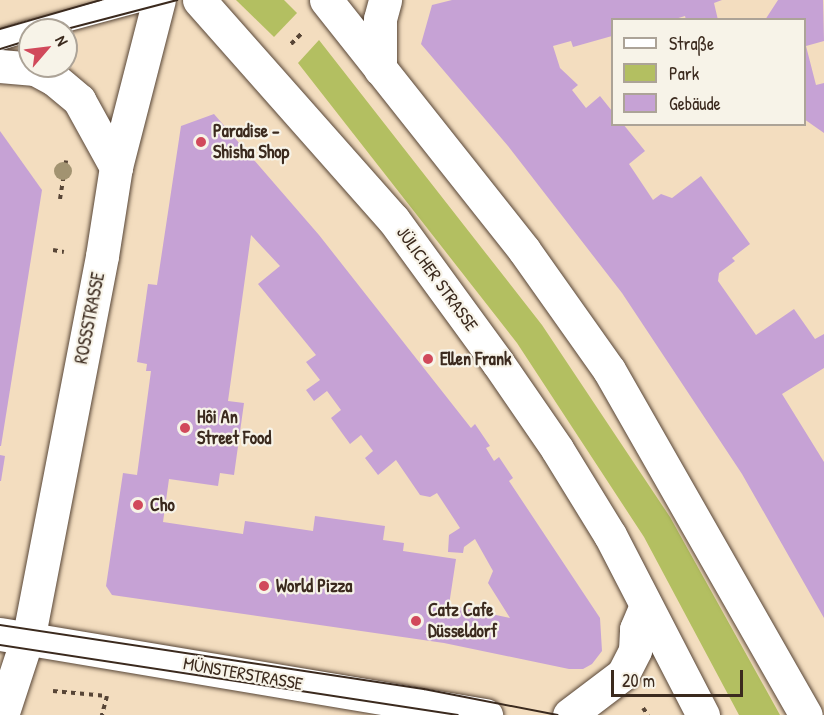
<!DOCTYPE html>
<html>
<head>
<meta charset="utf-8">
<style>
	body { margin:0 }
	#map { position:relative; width:824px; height:715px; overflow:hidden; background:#f3ddbf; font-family:"Patrick Hand",sans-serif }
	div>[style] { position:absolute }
	.green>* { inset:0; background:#b3bf61 }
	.building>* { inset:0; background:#c6a2d5 }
	.path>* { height:4px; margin-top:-2px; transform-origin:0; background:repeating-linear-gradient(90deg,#574536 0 4.5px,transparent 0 9px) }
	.roads { filter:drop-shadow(0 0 2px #574536) drop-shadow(0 0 2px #574536) }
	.service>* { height:21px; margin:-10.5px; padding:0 10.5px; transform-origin:10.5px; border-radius:10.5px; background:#fff }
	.minor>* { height:33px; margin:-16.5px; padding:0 16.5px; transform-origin:16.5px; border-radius:16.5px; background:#fff }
	.tertiary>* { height:33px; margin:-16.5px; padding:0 16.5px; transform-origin:16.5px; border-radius:16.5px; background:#fff }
	.secondary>* { height:33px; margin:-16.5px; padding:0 16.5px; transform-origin:16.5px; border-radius:16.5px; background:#fff }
	.tram>* { height:1.5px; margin:-0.75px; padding:0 0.75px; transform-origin:0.75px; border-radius:0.75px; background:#3b2a1e }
	.trees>* { width:18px; height:18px; margin:-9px; border-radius:50%; background:#a29371 }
	.dots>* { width:16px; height:16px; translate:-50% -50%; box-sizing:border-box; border:3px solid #f7f3e8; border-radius:50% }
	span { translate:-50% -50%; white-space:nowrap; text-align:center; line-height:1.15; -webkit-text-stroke:4.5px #f7f3e8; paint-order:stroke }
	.poi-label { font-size:18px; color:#3b2a1e; font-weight:700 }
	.left { translate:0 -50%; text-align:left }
	.street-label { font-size:18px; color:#3b2a1e }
	.legend { position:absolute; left:611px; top:18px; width:195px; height:108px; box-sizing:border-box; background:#f7f3e8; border:2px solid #aca397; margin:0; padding:8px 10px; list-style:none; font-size:18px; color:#3b2a1e }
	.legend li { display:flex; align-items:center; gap:12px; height:30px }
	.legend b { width:30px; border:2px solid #aca397 }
	.north { position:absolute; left:18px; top:18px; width:60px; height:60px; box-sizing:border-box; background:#f7f3e8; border:2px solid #aca397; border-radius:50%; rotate:62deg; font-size:16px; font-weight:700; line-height:24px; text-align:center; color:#3b2a1e }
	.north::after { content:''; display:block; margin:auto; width:21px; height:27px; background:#d1495b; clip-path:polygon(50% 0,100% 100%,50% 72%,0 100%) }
	.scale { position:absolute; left:611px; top:670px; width:132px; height:27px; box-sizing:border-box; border:3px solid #3b2a1e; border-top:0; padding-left:8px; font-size:18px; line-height:21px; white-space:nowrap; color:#3b2a1e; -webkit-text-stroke:4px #f7f3e8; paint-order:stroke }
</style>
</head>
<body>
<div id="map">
	<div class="green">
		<i style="clip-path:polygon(236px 0,284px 0,297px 13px,274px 37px)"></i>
		<i style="clip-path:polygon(319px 40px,542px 325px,670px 517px,780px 715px,739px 715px,644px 537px,517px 343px,298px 63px)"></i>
	</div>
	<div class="building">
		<i style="clip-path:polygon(452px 0,722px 0,714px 3px,718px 20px,686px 20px,685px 16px,672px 20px,612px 20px,612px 36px,573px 47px,571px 41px,553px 46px,560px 68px,578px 85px,572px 90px,586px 108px,600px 96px,612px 111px,612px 124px,623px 124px,645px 151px,629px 164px,653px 200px,661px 194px,672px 198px,701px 176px,750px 244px,732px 258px,735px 261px,719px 273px,718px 281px,756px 335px,794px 309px,815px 339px,824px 334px,824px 368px,782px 394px,824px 462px,824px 618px,742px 474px,622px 293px,508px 146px,421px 44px,432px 5px)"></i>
		<i style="clip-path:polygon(778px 0,823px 0,824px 41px,806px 46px,816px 85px,824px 83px,824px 133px,804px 119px,804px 20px,765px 20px)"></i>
		<i style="clip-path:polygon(evenodd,214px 114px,319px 235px,471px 428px,475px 424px,490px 446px,486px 448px,494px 461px,499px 457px,513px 478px,509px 481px,600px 618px,602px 651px,592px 664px,583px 669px,569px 669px,444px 643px,112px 595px,106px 586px,123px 473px,137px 475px,151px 371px,146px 371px,147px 364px,137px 362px,148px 284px,157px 285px,181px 126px,214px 114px,251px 235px,280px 266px,258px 284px,316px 355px,306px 362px,320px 380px,306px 390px,314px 401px,327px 391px,341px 410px,331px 418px,350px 444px,361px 435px,373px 451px,365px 458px,378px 475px,396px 460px,420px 495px,430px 497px,437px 493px,460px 528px,449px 535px,448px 552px,463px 553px,464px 547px,475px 539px,493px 571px,488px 583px,510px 618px,449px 605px,456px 559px,403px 551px,404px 543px,383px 540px,385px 526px,315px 516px,313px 531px,245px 521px,243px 534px,163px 522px,169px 479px,218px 486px,220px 473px,234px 475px,244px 403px,228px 401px,251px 235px)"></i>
		<i style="clip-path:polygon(0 131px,42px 190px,1px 446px,0 446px)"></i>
		<i style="clip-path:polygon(0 455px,5px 456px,1px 481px,0 481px)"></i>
	</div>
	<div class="path">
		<i style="left:291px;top:44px;width:17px;rotate:-45deg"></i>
		<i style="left:60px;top:199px;width:39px;rotate:-81deg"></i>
		<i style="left:53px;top:250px;width:11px;rotate:10deg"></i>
		<i style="left:53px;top:691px;width:54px;rotate:5.3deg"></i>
		<i style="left:107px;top:696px;width:20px;rotate:105deg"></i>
		<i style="left:643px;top:708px;width:9px;rotate:54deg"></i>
	</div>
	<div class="roads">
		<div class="service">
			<i style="left:31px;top:30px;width:115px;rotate:-15.1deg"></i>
			<i style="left:0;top:39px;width:31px;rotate:-17deg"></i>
		</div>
		<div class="minor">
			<i style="left:0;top:66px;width:35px;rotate:5deg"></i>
			<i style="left:35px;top:69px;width:21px;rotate:28deg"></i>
			<i style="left:54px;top:79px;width:33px;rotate:40deg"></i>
			<i style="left:79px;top:100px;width:77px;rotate:61.1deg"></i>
			<i style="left:380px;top:69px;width:50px;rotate:-90deg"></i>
			<i style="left:380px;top:19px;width:20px;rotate:-75deg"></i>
			<i style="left:0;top:634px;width:493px;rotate:9.5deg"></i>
			<i style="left:569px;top:715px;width:68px;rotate:-37.2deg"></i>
			<i style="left:623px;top:674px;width:27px;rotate:-63deg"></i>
			<i style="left:635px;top:650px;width:21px;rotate:-87deg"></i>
			<i style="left:636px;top:629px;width:25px;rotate:-67deg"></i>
		</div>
		<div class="tertiary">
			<i style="left:2px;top:715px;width:89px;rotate:-71.8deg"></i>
			<i style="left:30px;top:630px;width:381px;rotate:-79.1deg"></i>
			<i style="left:102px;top:256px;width:90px;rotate:-81.1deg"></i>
			<i style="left:116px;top:167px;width:172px;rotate:-75.6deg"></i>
		</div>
		<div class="secondary">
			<i style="left:199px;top:0;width:293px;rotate:48.5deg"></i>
			<i style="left:393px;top:219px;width:178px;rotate:53.9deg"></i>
			<i style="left:498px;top:363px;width:104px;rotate:55.5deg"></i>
			<i style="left:557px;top:449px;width:101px;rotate:58.4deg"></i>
			<i style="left:610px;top:535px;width:203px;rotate:62.7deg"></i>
			<i style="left:326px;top:0;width:319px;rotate:51.6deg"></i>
			<i style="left:524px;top:250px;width:147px;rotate:54.7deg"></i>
			<i style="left:609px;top:370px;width:397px;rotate:60.3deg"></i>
		</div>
	</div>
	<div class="tram">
		<i style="left:0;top:29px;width:105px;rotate:-16deg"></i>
		<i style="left:63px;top:30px;width:118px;rotate:-14.7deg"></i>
		<i style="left:0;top:49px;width:31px;rotate:-17deg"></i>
		<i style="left:0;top:625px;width:429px;rotate:8.6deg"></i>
		<i style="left:424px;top:689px;width:136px;rotate:11deg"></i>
		<i style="left:0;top:645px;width:463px;rotate:8.7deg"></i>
	</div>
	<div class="trees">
		<i style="left:63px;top:171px"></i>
	</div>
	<div class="dots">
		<i style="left:201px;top:142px;background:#d1495b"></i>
		<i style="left:428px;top:359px;background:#d1495b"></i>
		<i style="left:185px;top:428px;background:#d1495b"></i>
		<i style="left:138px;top:505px;background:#d1495b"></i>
		<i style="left:264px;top:586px;background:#d1495b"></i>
		<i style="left:416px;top:621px;background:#d1495b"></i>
	</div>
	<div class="poi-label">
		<span class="left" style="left:213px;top:142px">Paradise –<br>Shisha Shop</span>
		<span class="left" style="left:440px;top:359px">Ellen Frank</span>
		<span class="left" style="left:197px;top:428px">Hôi An<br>Street Food</span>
		<span class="left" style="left:150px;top:505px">Cho</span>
		<span class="left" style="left:276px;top:586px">World Pizza</span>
		<span class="left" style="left:428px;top:621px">Catz Cafe<br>Düsseldorf</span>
	</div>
	<div class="street-label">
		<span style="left:437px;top:279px;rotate:54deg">JÜLICHER STRASSE</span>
		<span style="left:90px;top:318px;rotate:-79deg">ROSSSTRASSE</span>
		<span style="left:243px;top:674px;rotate:10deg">MÜNSTERSTRASSE</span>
	</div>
	<ul class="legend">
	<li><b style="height:8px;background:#fff"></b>Straße</li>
	<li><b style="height:16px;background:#b3bf61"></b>Park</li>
	<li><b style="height:16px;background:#c6a2d5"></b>Gebäude</li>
	</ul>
	<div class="north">N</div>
	<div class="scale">20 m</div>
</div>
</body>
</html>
